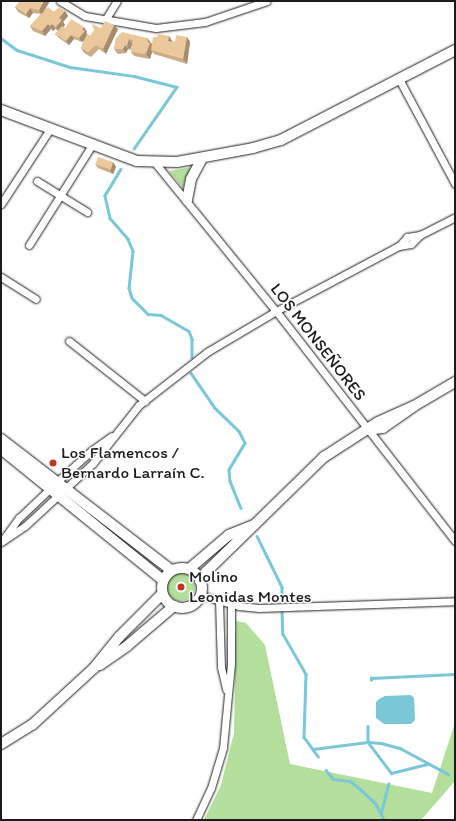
<!DOCTYPE html>
<html>
<head>
<meta charset="utf-8">
<style>
	body { margin:0 }
	#map { position:relative; width:456px; height:821px; overflow:hidden; background:#fff; font-family:Itim,sans-serif }
	div>[style] { position:absolute }
	.green>* { inset:0; background:#b3de9c }
	.round { border-radius:50% }
	.water>* { inset:0; background:#79c7d7 }
	.stream>* { height:2.5px; margin:-1.25px; padding:0 1.25px; transform-origin:1.25px; border-radius:1.25px; background:#79c7d7 }
	.roads { filter:drop-shadow(0 0 1px #1c1c1c) drop-shadow(0 0 1px #1c1c1c) }
	.street>* { height:7px; margin:-3.5px; padding:0 3.5px; transform-origin:3.5px; border-radius:3.5px; background:#fff }
	.secondary>* { height:10px; margin:-5px; padding:0 5px; transform-origin:5px; border-radius:5px; background:#fff }
	.secondary>.ring { margin:-5px; padding:0; box-sizing:content-box; background:none; border:10px solid #fff; border-radius:50% }
	.wall>* { inset:0; background:#cbac87 }
	.shaded-wall>* { inset:0; background:#a58c6e }
	.building>* { inset:0; background:#ecc89d; transform-origin:0 0 }
	.dots>* { width:11px; height:11px; translate:-50% -50%; box-sizing:border-box; border:2px solid #fff; border-radius:50% }
	span { translate:-50% -50%; white-space:nowrap; text-align:center; line-height:1.15; -webkit-text-stroke:3px #fff; paint-order:stroke }
	.street-label { font-size:17px; color:#1c1c1c }
	.poi-label { font-size:17px; color:#1c1c1c }
	.left { translate:0 -50%; text-align:left }
	.frame { position:absolute; inset:0; border:2px solid #1c1c1c; pointer-events:none }
</style>
</head>
<body>
<div id="map">
	<div class="green">
		<i style="clip-path:polygon(191px 167px,185px 181px,183px 188px,169px 171px)"></i>
		<i class="round" style="left:167px;top:573px;width:28px;height:28px"></i>
		<i style="clip-path:polygon(236px 621px,246px 623px,265px 645px,290px 764px,432px 793px,455px 723px,455px 781px,421px 820px,204px 820px,221px 785px,234px 733px)"></i>
	</div>
	<div class="water">
		<i style="clip-path:polygon(411px 695px,414px 698px,415px 720px,411px 724px,384px 724px,376px 718px,376px 702px,379px 699px,385px 696px)"></i>
	</div>
	<div class="stream">
		<i style="left:1px;top:38px;width:20px;rotate:37deg"></i>
		<i style="left:17px;top:50px;width:56px;rotate:17.8deg"></i>
		<i style="left:70px;top:67px;width:65px;rotate:8deg"></i>
		<i style="left:134px;top:76px;width:44px;rotate:14.3deg"></i>
		<i style="left:177px;top:87px;width:75px;rotate:124.7deg"></i>
		<i style="left:121px;top:169px;width:31px;rotate:121deg"></i>
		<i style="left:105px;top:196px;width:23px;rotate:77deg"></i>
		<i style="left:110px;top:218px;width:28px;rotate:49deg"></i>
		<i style="left:128px;top:239px;width:13px;rotate:67deg"></i>
		<i style="left:133px;top:251px;width:37px;rotate:96deg"></i>
		<i style="left:129px;top:288px;width:10px;rotate:73deg"></i>
		<i style="left:132px;top:298px;width:23px;rotate:45deg"></i>
		<i style="left:148px;top:314px;width:13px;rotate:4deg"></i>
		<i style="left:161px;top:315px;width:32px;rotate:30deg"></i>
		<i style="left:189px;top:331px;width:9px;rotate:69deg"></i>
		<i style="left:192px;top:339px;width:18px;rotate:90deg"></i>
		<i style="left:191px;top:373px;width:42px;rotate:55.6deg"></i>
		<i style="left:215px;top:408px;width:33px;rotate:44deg"></i>
		<i style="left:239px;top:431px;width:13px;rotate:63deg"></i>
		<i style="left:245px;top:443px;width:31px;rotate:121deg"></i>
		<i style="left:229px;top:470px;width:11px;rotate:85deg"></i>
		<i style="left:230px;top:481px;width:29px;rotate:68deg"></i>
		<i style="left:257px;top:536px;width:57px;rotate:63.9deg"></i>
		<i style="left:282px;top:587px;width:11px;rotate:90deg"></i>
		<i style="left:282px;top:611px;width:23px;rotate:88deg"></i>
		<i style="left:283px;top:634px;width:46px;rotate:60.1deg"></i>
		<i style="left:306px;top:674px;width:63px;rotate:91.8deg"></i>
		<i style="left:304px;top:737px;width:24px;rotate:54deg"></i>
		<i style="left:371px;top:680px;width:2px;rotate:-90deg"></i>
		<i style="left:371px;top:678px;width:84px;rotate:-2.7deg"></i>
		<i style="left:368px;top:726px;width:16px;rotate:90deg"></i>
		<i style="left:368px;top:742px;width:39px;rotate:53deg"></i>
		<i style="left:391px;top:773px;width:38px;rotate:-14deg"></i>
		<i style="left:313px;top:749px;width:55px;rotate:-7.3deg"></i>
		<i style="left:368px;top:742px;width:13px;rotate:4deg"></i>
		<i style="left:381px;top:743px;width:20px;rotate:15deg"></i>
		<i style="left:400px;top:748px;width:55px;rotate:28.4deg"></i>
		<i style="left:326px;top:770px;width:11px;rotate:52deg"></i>
		<i style="left:333px;top:779px;width:17px;rotate:7deg"></i>
		<i style="left:350px;top:781px;width:11px;rotate:38deg"></i>
		<i style="left:359px;top:788px;width:23px;rotate:43deg"></i>
		<i style="left:376px;top:804px;width:18px;rotate:63deg"></i>
		<i style="left:381px;top:813px;width:30px;rotate:-76deg"></i>
	</div>
	<div class="roads">
		<div class="street">
			<i style="left:60px;top:1px;width:29px;rotate:31deg"></i>
			<i style="left:85px;top:16px;width:72px;rotate:9.6deg"></i>
			<i style="left:156px;top:28px;width:49px;rotate:-7deg"></i>
			<i style="left:205px;top:22px;width:65px;rotate:-18.7deg"></i>
			<i style="left:105px;top:20px;width:22px;rotate:-58deg"></i>
			<i style="left:399px;top:79px;width:119px;rotate:61.9deg"></i>
			<i style="left:156px;top:164px;width:190px;rotate:50.8deg"></i>
			<i style="left:276px;top:311px;width:291px;rotate:52.1deg"></i>
			<i style="left:37px;top:181px;width:59px;rotate:31.8deg"></i>
			<i style="left:1px;top:204px;width:90px;rotate:-56.8deg"></i>
			<i style="left:29px;top:245px;width:118px;rotate:-57.8deg"></i>
			<i style="left:399px;top:246px;width:12px;rotate:-9deg"></i>
			<i style="left:411px;top:244px;width:13px;rotate:-45deg"></i>
			<i style="left:420px;top:235px;width:39px;rotate:-27deg"></i>
			<i style="left:1px;top:277px;width:41px;rotate:32.2deg"></i>
			<i style="left:69px;top:341px;width:97px;rotate:38.3deg"></i>
			<i style="left:2px;top:541px;width:29px;rotate:-54deg"></i>
			<i style="left:19px;top:518px;width:58px;rotate:-43.6deg"></i>
			<i style="left:61px;top:478px;width:42px;rotate:-42.1deg"></i>
			<i style="left:92px;top:450px;width:24px;rotate:-35deg"></i>
			<i style="left:1px;top:542px;width:29px;rotate:-34deg"></i>
			<i style="left:25px;top:526px;width:93px;rotate:-42.8deg"></i>
			<i style="left:93px;top:463px;width:74px;rotate:-51.6deg"></i>
			<i style="left:139px;top:405px;width:86px;rotate:-37.9deg"></i>
			<i style="left:207px;top:352px;width:80px;rotate:-30.7deg"></i>
			<i style="left:276px;top:311px;width:139px;rotate:-27.9deg"></i>
			<i style="left:399px;top:246px;width:12px;rotate:-48deg"></i>
			<i style="left:407px;top:237px;width:13px;rotate:-9deg"></i>
			<i style="left:200px;top:595px;width:41px;rotate:15.8deg"></i>
			<i style="left:239px;top:606px;width:20px;rotate:6deg"></i>
			<i style="left:259px;top:608px;width:196px;rotate:-2deg"></i>
			<i style="left:219px;top:600px;width:67px;rotate:88.3deg"></i>
			<i style="left:221px;top:667px;width:23px;rotate:77deg"></i>
			<i style="left:196px;top:820px;width:35px;rotate:-65deg"></i>
			<i style="left:211px;top:788px;width:42px;rotate:-73.3deg"></i>
			<i style="left:223px;top:748px;width:84px;rotate:-84.6deg"></i>
			<i style="left:231px;top:664px;width:60px;rotate:-90deg"></i>
		</div>
		<div class="secondary">
			<i style="left:1px;top:110px;width:145px;rotate:20.6deg"></i>
			<i style="left:137px;top:161px;width:40px;rotate:1.4deg"></i>
			<i style="left:177px;top:162px;width:77px;rotate:-10.4deg"></i>
			<i style="left:253px;top:148px;width:29px;rotate:-16deg"></i>
			<i style="left:281px;top:140px;width:196px;rotate:-27.3deg"></i>
			<i style="left:187px;top:200px;width:21px;rotate:-79deg"></i>
			<i style="left:191px;top:179px;width:24px;rotate:-62deg"></i>
			<i style="left:368px;top:430px;width:15px;rotate:-8deg"></i>
			<i style="left:383px;top:428px;width:37px;rotate:-35deg"></i>
			<i style="left:1px;top:439px;width:215px;rotate:37.6deg"></i>
			<i style="left:1px;top:449px;width:208px;rotate:39deg"></i>
			<i class="ring" style="left:162px;top:568px;width:30px;height:30px"></i>
			<i style="left:189px;top:569px;width:52px;rotate:-40.4deg"></i>
			<i style="left:229px;top:535px;width:27px;rotate:-22deg"></i>
			<i style="left:200px;top:581px;width:11px;rotate:-56deg"></i>
			<i style="left:206px;top:572px;width:165px;rotate:-44.3deg"></i>
			<i style="left:324px;top:457px;width:64px;rotate:-32.9deg"></i>
			<i style="left:378px;top:422px;width:39px;rotate:-24deg"></i>
			<i style="left:414px;top:406px;width:48px;rotate:-30.3deg"></i>
			<i style="left:100px;top:665px;width:33px;rotate:-35deg"></i>
			<i style="left:127px;top:646px;width:62px;rotate:-40.4deg"></i>
			<i style="left:1px;top:744px;width:36px;rotate:-32deg"></i>
			<i style="left:32px;top:725px;width:84px;rotate:-42.6deg"></i>
			<i style="left:94px;top:668px;width:40px;rotate:-51deg"></i>
			<i style="left:119px;top:637px;width:61px;rotate:-45deg"></i>
		</div>
	</div>
	<div class="wall">
		<i style="clip-path:polygon(25px 1px,50px 1px,43px 12px,65px 11px,68px 16px,63px 22px,65px 25px,63px 27px,65px 28px,87px 32px,86px 33px,87px 34px,90px 36px,101px 28px,118px 29px,106px 54px,99px 49px,91px 57px,84px 53px,81px 48px,84px 40px,82px 42px,74px 39px,69px 45px,59px 38px,55px 34px,58px 31px,55px 29px,53px 31px,51px 29px,45px 36px,33px 31px,30px 26px,41px 14px,33px 13px,29px 18px,18px 12px,15px 7px)"></i>
		<i style="clip-path:polygon(169px 36px,172px 41px,175px 42px,187px 37px,190px 42px,187px 64px,154px 54px,152px 52px,150px 59px,134px 56px,131px 52px,132px 44px,130px 50px,128px 49px,126px 53px,118px 54px,114px 49px,116px 38px,147px 38px,152px 44px,157px 37px)"></i>
		<i style="clip-path:polygon(113px 162px,116px 167px,113px 174px,98px 168px,95px 164px)"></i>
	</div>
	<div class="shaded-wall">
		<i style="clip-path:polygon(44px 1px,50px 1px,42px 15px,39px 10px)"></i>
		<i style="clip-path:polygon(30px 8px,33px 13px,29px 18px,26px 14px)"></i>
		<i style="clip-path:polygon(65px 11px,68px 16px,63px 22px,65px 25px,59px 32px,56px 27px,59px 18px)"></i>
		<i style="clip-path:polygon(48px 24px,51px 29px,45px 36px,42px 31px)"></i>
		<i style="clip-path:polygon(52px 24px,55px 29px,53px 31px,50px 26px)"></i>
		<i style="clip-path:polygon(114px 25px,118px 29px,106px 54px,103px 49px)"></i>
		<i style="clip-path:polygon(84px 27px,87px 32px,86px 33px,88px 36px,82px 42px,79px 38px,82px 29px)"></i>
		<i style="clip-path:polygon(71px 35px,74px 39px,69px 45px,66px 41px)"></i>
		<i style="clip-path:polygon(169px 36px,172px 41px,172px 45px,168px 41px)"></i>
		<i style="clip-path:polygon(187px 37px,190px 42px,187px 64px,183px 59px)"></i>
		<i style="clip-path:polygon(147px 38px,154px 47px,151px 50px,152px 52px,150px 59px,146px 54px)"></i>
		<i style="clip-path:polygon(129px 39px,132px 44px,130px 50px,127px 46px)"></i>
		<i style="clip-path:polygon(125px 45px,128px 49px,126px 53px,123px 49px)"></i>
		<i style="clip-path:polygon(113px 162px,116px 167px,113px 174px,110px 170px)"></i>
		<i style="clip-path:polygon(182px 584px,184px 587px,181px 591px,179px 588px)"></i>
	</div>
	<div class="building">
		<i style="clip-path:polygon(20px 1px,24px 2px,25px 1px,44px 1px,39px 10px,30px 8px,26px 14px,15px 7px)"></i>
		<i style="clip-path:polygon(48px 7px,54px 12px,59px 7px,65px 11px,59px 18px,62px 20px,56px 27px,52px 24px,50px 26px,48px 24px,42px 31px,30px 26px)"></i>
		<i style="clip-path:polygon(71px 19px,84px 27px,82px 29px,85px 31px,79px 38px,71px 35px,66px 41px,55px 34px,62px 26px,65px 28px)"></i>
		<i style="clip-path:polygon(105px 21px,114px 25px,103px 49px,96px 45px,88px 52px,81px 48px,87px 34px,90px 36px,94px 30px,92px 24px,101px 28px)"></i>
		<i style="clip-path:polygon(122px 32px,147px 38px,148px 42px,150px 43px,146px 54px,131px 52px,133px 40px,129px 39px,127px 46px,125px 45px,123px 49px,114px 49px,116px 38px)"></i>
		<i style="clip-path:polygon(158px 34px,169px 36px,168px 41px,175px 42px,176px 35px,187px 37px,183px 59px,151px 50px,153px 37px,157px 37px)"></i>
		<i style="left:98px;top:157px;width:16px;height:8px;rotate:18deg"></i>
		<i style="clip-path:polygon(178px 582px,182px 584px,179px 588px,176px 585px)"></i>
	</div>
	<div class="dots">
		<i style="left:53px;top:463px;background:#c8321e"></i>
		<i style="left:181px;top:587px;background:#c8321e"></i>
	</div>
	<div class="street-label">
		<span style="left:318px;top:342px;rotate:52deg">LOS MONSEÑORES</span>
	</div>
	<div class="poi-label">
		<span class="left" style="left:61px;top:463px">Los Flamencos /<br>Bernardo Larraín C.</span>
		<span class="left" style="left:189px;top:587px">Molino<br>Leonidas Montes</span>
	</div>
	<div class="frame"></div>
</div>
</body>
</html>
